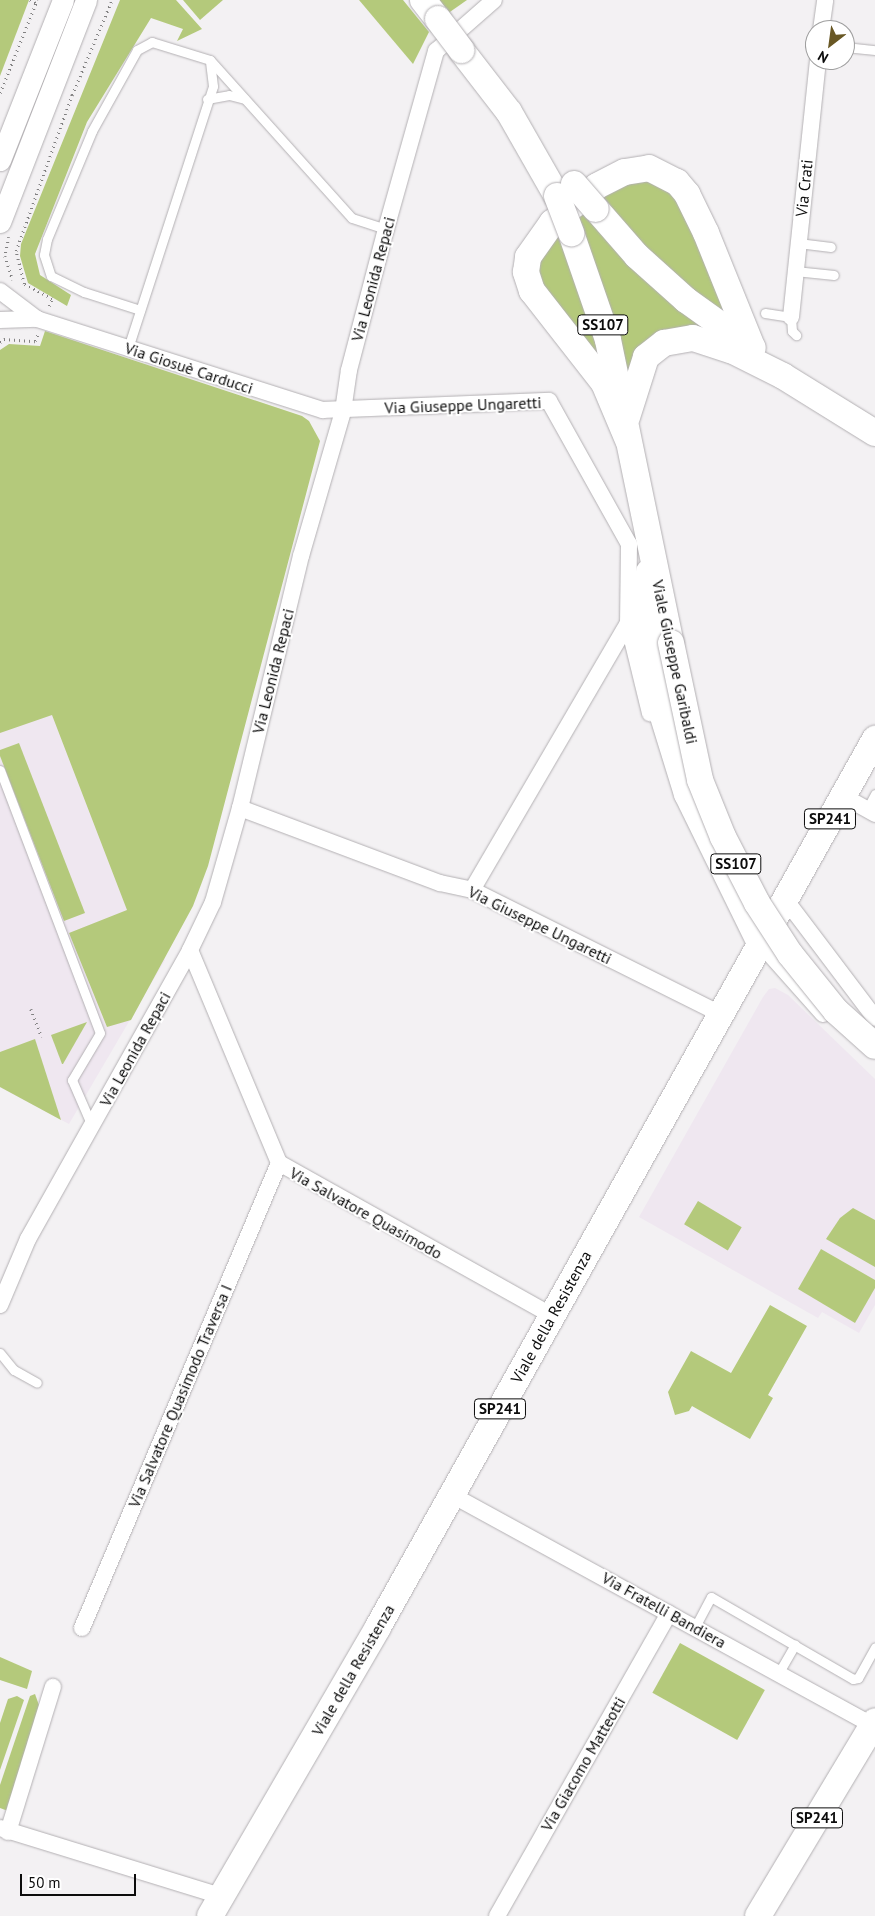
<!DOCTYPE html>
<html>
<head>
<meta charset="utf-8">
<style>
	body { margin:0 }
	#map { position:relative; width:875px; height:1916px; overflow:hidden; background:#f3f1f3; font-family:"PT Sans",sans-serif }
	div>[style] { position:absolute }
	.built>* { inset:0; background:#efe7f0 }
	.green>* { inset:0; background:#b4c97b; transform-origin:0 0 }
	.path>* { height:2.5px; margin-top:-1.25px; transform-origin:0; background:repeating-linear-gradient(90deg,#828182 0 1px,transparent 0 5px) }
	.roads { filter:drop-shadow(0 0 1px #b3b0b3) drop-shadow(0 0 1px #b3b0b3) }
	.service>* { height:9px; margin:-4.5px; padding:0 4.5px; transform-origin:4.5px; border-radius:4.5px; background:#fff }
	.minor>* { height:16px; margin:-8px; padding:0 8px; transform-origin:8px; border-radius:8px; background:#fff }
	.tertiary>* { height:21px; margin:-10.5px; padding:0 10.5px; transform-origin:10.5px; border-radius:10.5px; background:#fff }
	.primary>* { height:26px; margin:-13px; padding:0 13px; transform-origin:13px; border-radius:13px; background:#fff }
	.bridges { filter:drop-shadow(0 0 1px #b3b0b3) drop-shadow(0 0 1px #b3b0b3) }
	.primary-bridge>* { height:26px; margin:-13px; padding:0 13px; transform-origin:13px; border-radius:13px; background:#fff }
	span { translate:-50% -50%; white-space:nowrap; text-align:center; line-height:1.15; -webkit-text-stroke:4px #fff; paint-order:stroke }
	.shield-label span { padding:1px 4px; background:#fff; border:1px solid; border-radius:4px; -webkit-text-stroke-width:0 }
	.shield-label { font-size:15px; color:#0c0c0c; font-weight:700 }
	.street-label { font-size:16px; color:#0c0c0c }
	.north { position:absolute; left:805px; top:20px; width:50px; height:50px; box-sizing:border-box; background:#fff; border:1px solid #9e9e9e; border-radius:50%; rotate:210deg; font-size:14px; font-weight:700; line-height:20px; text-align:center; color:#0c0c0c }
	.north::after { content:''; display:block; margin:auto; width:18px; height:22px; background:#685724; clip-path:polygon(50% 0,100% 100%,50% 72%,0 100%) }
	.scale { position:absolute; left:20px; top:1874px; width:116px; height:22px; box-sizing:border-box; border:2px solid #0c0c0c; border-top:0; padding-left:6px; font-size:15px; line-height:18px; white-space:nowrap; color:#0c0c0c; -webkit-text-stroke:4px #fff; paint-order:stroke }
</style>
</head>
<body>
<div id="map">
	<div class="built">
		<i style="clip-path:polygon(0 666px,116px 728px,165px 960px,69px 1124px,0 1087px)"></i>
		<i style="clip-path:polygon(775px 988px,788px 995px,875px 1079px,875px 1305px,859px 1333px,822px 1312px,818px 1318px,639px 1217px,763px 997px,769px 989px)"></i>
	</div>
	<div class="green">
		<i style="clip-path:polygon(0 0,29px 0,0 76px)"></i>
		<i style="clip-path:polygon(120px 0,176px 0,202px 29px,177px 41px,183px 29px,151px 18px,87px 122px,35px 254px,40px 275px,71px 295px,67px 306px,28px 283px,20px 256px,21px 244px)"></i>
		<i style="clip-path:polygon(183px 0,223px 0,200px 20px)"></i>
		<i style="clip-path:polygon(359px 0,403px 0,429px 32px,413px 64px)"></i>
		<i style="clip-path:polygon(436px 0,467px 0,447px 14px)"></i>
		<i style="clip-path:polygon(641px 175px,674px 189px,730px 312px,720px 319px,596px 198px)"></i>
		<i style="clip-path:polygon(567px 188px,710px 330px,628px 373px)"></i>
		<i style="clip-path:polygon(557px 230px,581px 292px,603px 371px,540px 291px,536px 256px)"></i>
		<i style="clip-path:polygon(45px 331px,302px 416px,309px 421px,320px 441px,208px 866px,193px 906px,131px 1020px,107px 1027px,69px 933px,127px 910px,52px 715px,0 733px,0 350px,9px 344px,40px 346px)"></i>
		<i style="clip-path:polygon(19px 743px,85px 913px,64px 921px,0 756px,0 750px)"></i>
		<i style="clip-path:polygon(87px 1022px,63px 1064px,62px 1064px,51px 1035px)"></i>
		<i style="clip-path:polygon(35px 1039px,61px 1120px,0 1087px,0 1052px)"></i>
		<i style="left:698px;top:1201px;width:51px;height:27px;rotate:31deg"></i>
		<i style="clip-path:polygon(853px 1208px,875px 1220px,875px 1267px,826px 1239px,840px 1218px)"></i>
		<i style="clip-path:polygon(821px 1249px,875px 1280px,875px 1288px,855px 1323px,798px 1289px)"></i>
		<i style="clip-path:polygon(770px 1305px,807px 1326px,768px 1395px,773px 1398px,750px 1439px,692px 1406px,689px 1411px,675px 1415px,668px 1392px,691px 1351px,731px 1373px)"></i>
		<i style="left:680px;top:1643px;width:97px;height:57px;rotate:29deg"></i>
		<i style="clip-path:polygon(0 1657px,32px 1671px,27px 1689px,0 1680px)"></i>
		<i style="clip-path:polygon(35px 1694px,40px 1708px,8px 1811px,0 1808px,0 1785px,30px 1696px)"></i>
		<i style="clip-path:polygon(17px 1696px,24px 1700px,0 1770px,0 1723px,8px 1699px)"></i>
	</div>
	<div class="path">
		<i style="left:30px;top:0;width:7px;rotate:27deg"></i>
		<i style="left:0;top:93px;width:100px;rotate:-68.3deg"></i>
		<i style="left:9px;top:237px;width:19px;rotate:102deg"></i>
		<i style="left:5px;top:256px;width:25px;rotate:72deg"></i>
		<i style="left:49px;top:306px;width:8px;rotate:-67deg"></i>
		<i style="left:52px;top:299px;width:32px;rotate:-152deg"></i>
		<i style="left:24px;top:284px;width:34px;rotate:-104deg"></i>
		<i style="left:16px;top:251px;width:166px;rotate:-70.3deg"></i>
		<i style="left:72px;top:95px;width:103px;rotate:-67.2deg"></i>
		<i style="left:0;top:342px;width:5px;rotate:-37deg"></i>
		<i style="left:4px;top:339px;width:31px;rotate:4deg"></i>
		<i style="left:35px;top:341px;width:8px;rotate:-67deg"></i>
		<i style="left:31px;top:1009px;width:30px;rotate:69deg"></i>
	</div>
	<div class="roads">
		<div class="service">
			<i style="left:845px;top:47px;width:30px;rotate:6deg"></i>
			<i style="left:210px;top:60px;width:212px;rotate:48.1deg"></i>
			<i style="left:352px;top:218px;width:36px;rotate:18deg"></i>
			<i style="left:207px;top:99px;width:22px;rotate:-10deg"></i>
			<i style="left:229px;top:95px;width:16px;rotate:14deg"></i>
			<i style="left:798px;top:243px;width:33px;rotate:7deg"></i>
			<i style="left:795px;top:271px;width:39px;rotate:6deg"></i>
			<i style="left:765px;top:313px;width:26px;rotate:9deg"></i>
			<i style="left:791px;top:317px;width:14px;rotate:86deg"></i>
			<i style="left:792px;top:331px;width:6px;rotate:45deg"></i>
			<i style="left:128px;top:348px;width:275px;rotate:-72deg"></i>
			<i style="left:213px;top:86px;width:26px;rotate:-97deg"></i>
			<i style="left:210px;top:60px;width:61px;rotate:-162.8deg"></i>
			<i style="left:152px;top:42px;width:17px;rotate:152deg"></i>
			<i style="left:137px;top:50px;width:93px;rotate:119.1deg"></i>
			<i style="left:92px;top:131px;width:117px;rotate:112.6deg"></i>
			<i style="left:47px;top:239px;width:16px;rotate:101deg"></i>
			<i style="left:44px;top:255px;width:22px;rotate:72deg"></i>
			<i style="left:51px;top:276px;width:37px;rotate:26deg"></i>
			<i style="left:84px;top:292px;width:59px;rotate:17.8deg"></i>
			<i style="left:0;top:770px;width:281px;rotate:69.2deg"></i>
			<i style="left:100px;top:1033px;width:55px;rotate:120.8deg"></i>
			<i style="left:72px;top:1080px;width:50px;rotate:66.5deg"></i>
			<i style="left:867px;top:809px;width:17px;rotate:-62deg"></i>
			<i style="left:0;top:1353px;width:22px;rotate:51deg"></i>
			<i style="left:14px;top:1370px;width:26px;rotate:29deg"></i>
			<i style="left:695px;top:1627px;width:34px;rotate:-62deg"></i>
			<i style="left:711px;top:1597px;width:164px;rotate:30deg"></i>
			<i style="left:853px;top:1679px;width:5px;rotate:-11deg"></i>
			<i style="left:858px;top:1678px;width:35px;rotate:-61deg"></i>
			<i style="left:778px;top:1674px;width:34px;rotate:-60deg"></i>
		</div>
		<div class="minor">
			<i style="left:821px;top:30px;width:30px;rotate:-82deg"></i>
			<i style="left:0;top:291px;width:46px;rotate:37.1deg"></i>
			<i style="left:37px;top:319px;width:300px;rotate:17.7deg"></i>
			<i style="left:323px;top:410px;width:226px;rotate:-2.3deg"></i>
			<i style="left:549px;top:401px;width:164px;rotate:60.8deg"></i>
			<i style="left:629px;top:544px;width:79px;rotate:90.7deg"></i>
			<i style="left:628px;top:623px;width:93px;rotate:76.3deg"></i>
			<i style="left:791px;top:317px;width:258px;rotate:-84deg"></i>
			<i style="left:0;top:320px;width:37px;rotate:-2deg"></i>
			<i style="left:843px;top:796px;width:37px;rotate:29deg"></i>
			<i style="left:240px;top:808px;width:214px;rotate:20.6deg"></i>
			<i style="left:440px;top:883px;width:33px;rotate:12deg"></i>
			<i style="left:472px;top:890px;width:278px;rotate:26.5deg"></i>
			<i style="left:472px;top:890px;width:309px;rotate:-59.7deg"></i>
			<i style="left:785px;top:899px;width:149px;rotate:52.9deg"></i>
			<i style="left:760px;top:943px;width:95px;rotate:48.4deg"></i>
			<i style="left:190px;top:950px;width:231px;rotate:67.3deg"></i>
			<i style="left:279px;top:1163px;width:312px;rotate:29.2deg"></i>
			<i style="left:0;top:1305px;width:72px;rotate:-67deg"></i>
			<i style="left:28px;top:1239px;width:331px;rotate:-60.7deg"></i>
			<i style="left:190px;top:950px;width:53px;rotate:-64.4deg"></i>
			<i style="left:213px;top:902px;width:98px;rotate:-74deg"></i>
			<i style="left:240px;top:808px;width:259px;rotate:-76.4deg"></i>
			<i style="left:301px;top:556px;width:151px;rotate:-73.8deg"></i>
			<i style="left:343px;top:411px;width:41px;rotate:-81.7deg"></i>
			<i style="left:349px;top:370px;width:146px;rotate:-75.3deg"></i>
			<i style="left:386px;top:229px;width:185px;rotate:-74.3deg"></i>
			<i style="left:436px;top:51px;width:77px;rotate:-41.3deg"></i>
			<i style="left:452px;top:1495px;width:482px;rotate:28.7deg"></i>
			<i style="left:82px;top:1628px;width:505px;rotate:-67.04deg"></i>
			<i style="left:0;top:1828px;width:231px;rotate:17.1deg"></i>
			<i style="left:8px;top:1832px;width:152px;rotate:-72.8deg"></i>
			<i style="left:497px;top:1916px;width:348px;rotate:-60.4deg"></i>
		</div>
		<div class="tertiary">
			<i style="left:0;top:160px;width:172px;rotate:-68.5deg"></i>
			<i style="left:0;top:222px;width:238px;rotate:-68.8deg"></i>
		</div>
		<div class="primary">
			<i style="left:423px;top:0;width:24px;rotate:52deg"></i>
			<i style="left:461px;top:50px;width:78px;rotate:52.3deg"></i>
			<i style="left:509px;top:112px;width:97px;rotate:60.3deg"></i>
			<i style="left:596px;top:209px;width:62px;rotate:48.9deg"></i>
			<i style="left:637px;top:256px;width:66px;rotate:41.9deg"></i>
			<i style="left:686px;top:300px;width:82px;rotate:35.6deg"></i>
			<i style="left:571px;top:233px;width:113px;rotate:70.9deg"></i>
			<i style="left:608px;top:340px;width:309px;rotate:78.3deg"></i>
			<i style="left:627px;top:417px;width:63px;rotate:-72.4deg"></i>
			<i style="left:646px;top:357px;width:23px;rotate:-38deg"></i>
			<i style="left:664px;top:343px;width:29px;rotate:-10deg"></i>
			<i style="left:693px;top:338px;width:40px;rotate:18deg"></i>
			<i style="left:731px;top:350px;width:58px;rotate:26.6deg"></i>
			<i style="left:783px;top:376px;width:108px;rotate:31.8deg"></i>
			<i style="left:628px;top:440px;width:62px;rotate:-112.8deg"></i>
			<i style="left:604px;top:383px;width:117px;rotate:-128deg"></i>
			<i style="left:532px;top:291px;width:20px;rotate:-108deg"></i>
			<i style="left:526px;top:272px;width:15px;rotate:-82deg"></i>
			<i style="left:528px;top:257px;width:42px;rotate:-54.8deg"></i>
			<i style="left:552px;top:223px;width:58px;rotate:-39.4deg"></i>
			<i style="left:597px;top:186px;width:31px;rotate:-27deg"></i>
			<i style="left:625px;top:172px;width:24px;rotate:-9deg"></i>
			<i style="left:649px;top:168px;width:31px;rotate:27deg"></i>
			<i style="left:677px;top:182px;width:16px;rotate:50deg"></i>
			<i style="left:687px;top:194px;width:43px;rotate:64deg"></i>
			<i style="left:706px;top:233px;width:123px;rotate:68deg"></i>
			<i style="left:649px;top:572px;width:40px;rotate:97.1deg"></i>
			<i style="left:644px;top:612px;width:99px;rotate:80.2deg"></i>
			<i style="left:661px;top:710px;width:88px;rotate:72.8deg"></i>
			<i style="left:687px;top:794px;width:166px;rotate:63.9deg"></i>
			<i style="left:210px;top:1916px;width:334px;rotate:-59.8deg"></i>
			<i style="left:378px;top:1627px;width:1018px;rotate:-60.76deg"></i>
			<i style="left:758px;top:1916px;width:227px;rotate:-59deg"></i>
		</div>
	</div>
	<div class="bridges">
		<div class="primary-bridge">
			<i style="left:438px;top:19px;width:39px;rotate:53deg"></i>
			<i style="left:574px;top:184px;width:33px;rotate:49deg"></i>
			<i style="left:557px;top:196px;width:40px;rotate:69deg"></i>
			<i style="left:671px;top:643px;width:140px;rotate:78deg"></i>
			<i style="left:700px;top:780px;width:61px;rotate:68deg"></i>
			<i style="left:723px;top:837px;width:74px;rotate:62.7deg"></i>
			<i style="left:757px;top:903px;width:61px;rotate:57.1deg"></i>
			<i style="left:790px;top:954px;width:73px;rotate:51.1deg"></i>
			<i style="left:836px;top:1011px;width:52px;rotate:41.9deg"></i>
		</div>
	</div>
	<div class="shield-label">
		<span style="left:603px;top:325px">SS107</span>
		<span style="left:830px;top:819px">SP241</span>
		<span style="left:736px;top:864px">SS107</span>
		<span style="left:500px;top:1409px">SP241</span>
		<span style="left:817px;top:1818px">SP241</span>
	</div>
	<div class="street-label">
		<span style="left:804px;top:188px;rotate:-84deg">Via Crati</span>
		<span style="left:373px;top:279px;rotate:-75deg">Via Leonida Repaci</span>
		<span style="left:189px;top:368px;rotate:18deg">Via Giosuè Carducci</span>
		<span style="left:463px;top:405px;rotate:-2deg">Via Giuseppe Ungaretti</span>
		<span style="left:675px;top:662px;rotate:78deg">Viale Giuseppe Garibaldi</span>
		<span style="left:273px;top:671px;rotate:-76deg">Via Leonida Repaci</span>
		<span style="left:540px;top:925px;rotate:26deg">Via Giuseppe Ungaretti</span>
		<span style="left:135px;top:1049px;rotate:-61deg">Via Leonida Repaci</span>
		<span style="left:366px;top:1213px;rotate:29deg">Via Salvatore Quasimodo</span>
		<span style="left:551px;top:1317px;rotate:-61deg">Viale della Resistenza</span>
		<span style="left:180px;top:1396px;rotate:-67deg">Via Salvatore Quasimodo Traversa I</span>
		<span style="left:664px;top:1610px;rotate:29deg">Via Fratelli Bandiera</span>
		<span style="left:353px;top:1670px;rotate:-60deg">Viale della Resistenza</span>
		<span style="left:583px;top:1764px;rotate:-60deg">Via Giacomo Matteotti</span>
	</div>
	<div class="north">N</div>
	<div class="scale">50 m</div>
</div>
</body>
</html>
